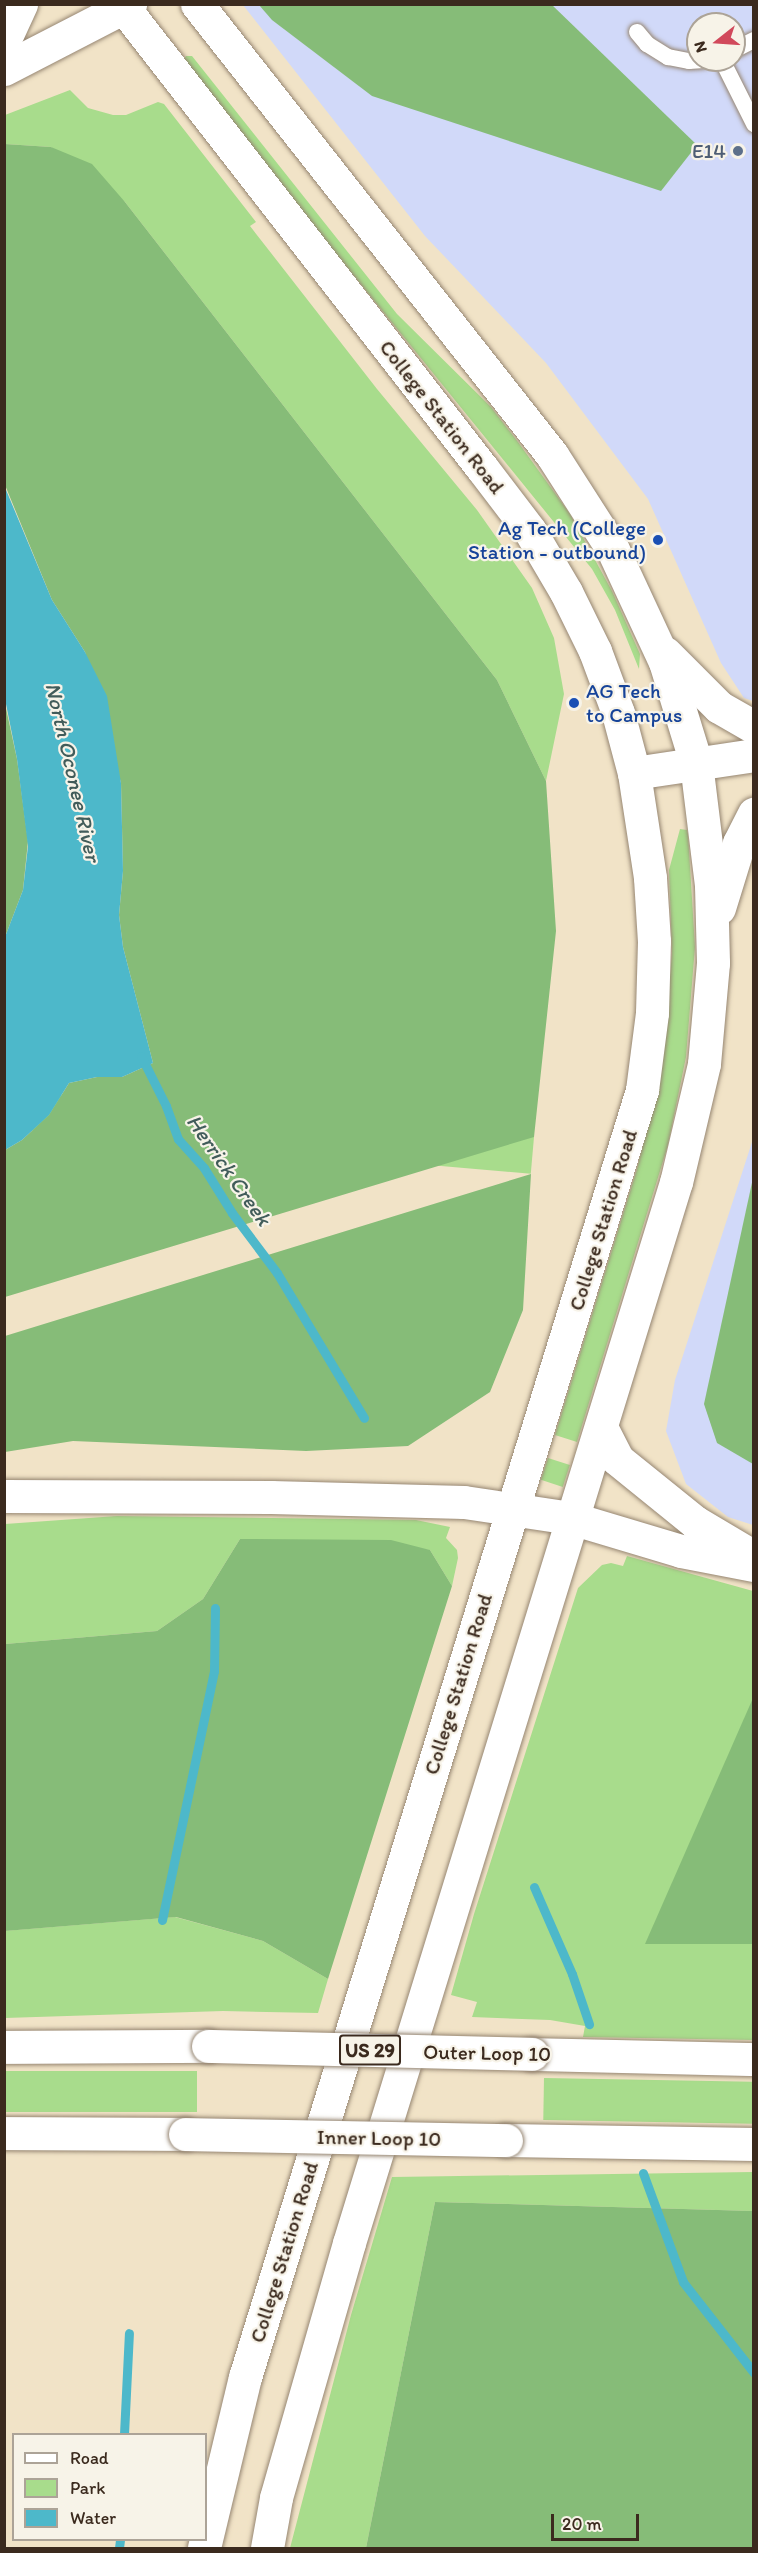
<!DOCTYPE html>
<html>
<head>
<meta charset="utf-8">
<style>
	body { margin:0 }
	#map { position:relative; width:758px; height:2553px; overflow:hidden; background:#f1e3c7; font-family:Itim,sans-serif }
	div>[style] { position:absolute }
	.built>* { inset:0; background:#d1d9f9 }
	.green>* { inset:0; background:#a8dc8c; transform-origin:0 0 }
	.forest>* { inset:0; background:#86bc78 }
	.water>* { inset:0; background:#4db8ca }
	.stream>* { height:9px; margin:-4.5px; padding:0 4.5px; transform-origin:4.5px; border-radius:4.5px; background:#4db8ca }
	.roads { filter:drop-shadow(0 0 2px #968672) drop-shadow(0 0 2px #968672) }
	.lane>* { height:16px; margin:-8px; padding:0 8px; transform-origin:8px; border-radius:8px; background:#fff }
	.street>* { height:33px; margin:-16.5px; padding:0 16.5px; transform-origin:16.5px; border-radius:16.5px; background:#fff }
	.secondary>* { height:33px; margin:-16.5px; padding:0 16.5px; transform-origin:16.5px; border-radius:16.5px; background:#fff }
	.highway>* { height:33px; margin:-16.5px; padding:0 16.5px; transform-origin:16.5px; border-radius:16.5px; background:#fff }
	.bridges { filter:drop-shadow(0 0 2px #968672) drop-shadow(0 0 2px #968672) }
	.highway-bridge>* { height:33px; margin:-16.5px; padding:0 16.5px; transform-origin:16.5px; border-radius:16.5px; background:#fff }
	.dots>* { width:16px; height:16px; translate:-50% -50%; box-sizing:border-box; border:3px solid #f7f3e8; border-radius:50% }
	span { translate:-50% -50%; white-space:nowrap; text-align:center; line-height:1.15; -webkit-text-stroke:4.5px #f7f3e8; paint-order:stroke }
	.shield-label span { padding:2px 4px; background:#f7f3e8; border:2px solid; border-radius:4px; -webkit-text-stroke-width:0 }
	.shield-label { font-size:20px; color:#3b2a1e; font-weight:700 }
	.service-label { font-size:21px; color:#4e5e75 }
	.right { translate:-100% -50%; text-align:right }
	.street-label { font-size:21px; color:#3b2a1e }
	.transit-label { font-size:21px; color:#164399 }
	.left { translate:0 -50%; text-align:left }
	.water-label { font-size:22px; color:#415c5a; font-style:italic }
	.frame { position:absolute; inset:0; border:6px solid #3b2a1e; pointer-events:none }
	.legend { position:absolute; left:12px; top:2433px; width:195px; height:108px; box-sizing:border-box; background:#f7f3e8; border:2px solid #aca397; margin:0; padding:8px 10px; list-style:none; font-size:18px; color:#3b2a1e }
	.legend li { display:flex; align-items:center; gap:12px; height:30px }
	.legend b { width:30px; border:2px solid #aca397 }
	.north { position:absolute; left:686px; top:12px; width:60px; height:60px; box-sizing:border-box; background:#f7f3e8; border:2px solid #aca397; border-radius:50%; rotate:253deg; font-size:16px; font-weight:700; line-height:24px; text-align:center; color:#3b2a1e }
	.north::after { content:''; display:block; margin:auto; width:21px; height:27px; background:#d1495b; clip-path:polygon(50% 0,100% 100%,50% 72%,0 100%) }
	.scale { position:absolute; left:551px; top:2514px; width:88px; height:27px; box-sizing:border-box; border:3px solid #3b2a1e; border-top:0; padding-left:8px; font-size:18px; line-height:21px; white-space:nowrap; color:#3b2a1e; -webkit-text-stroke:4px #f7f3e8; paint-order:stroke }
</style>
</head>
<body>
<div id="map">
	<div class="built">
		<i style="clip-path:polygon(evenodd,243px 5px,753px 5px,753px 701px,744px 698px,721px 663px,648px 499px,546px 363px,425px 236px,243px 5px,698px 24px,734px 24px,734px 60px,698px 60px,698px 24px)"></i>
		<i style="clip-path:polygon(753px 1139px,753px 1525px,728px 1517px,686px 1484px,666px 1431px,675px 1380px)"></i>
	</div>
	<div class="green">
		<i style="clip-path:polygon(186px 56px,192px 56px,397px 314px,491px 407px,518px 442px,570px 514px,612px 591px,640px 654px,639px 669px,615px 610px,592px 569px,264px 165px,183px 61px)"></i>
		<i style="clip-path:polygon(70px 90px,88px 108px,113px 115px,126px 115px,158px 102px,164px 104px,256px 222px,250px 226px,377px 389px,477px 510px,532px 588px,554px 638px,564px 694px,546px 781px,497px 680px,125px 202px,51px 147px,5px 144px,5px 115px)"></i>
		<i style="clip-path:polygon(680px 829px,687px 830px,688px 834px,695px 947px,686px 1057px,668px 1145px,577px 1442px,555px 1435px,637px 1169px,662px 1068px,672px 953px,669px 870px)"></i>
		<i style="left:534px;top:1137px;width:37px;height:553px;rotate:95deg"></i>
		<i style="left:548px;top:1458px;width:23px;height:23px;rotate:18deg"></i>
		<i style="clip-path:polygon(117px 1516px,416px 1520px,450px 1527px,446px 1538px,457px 1550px,458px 1558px,452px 1586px,430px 1550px,240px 1539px,203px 1599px,157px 1631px,5px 1644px,5px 1524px)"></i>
		<i style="clip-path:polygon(627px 1556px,753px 1591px,753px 2040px,583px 2037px,585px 2026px,550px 2020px,472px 2017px,477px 2002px,451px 1995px,474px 1914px,578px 1588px,602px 1565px,611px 1563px,623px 1566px)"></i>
		<i style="clip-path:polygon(175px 1917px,263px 1941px,328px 1979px,318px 2013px,223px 2011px,5px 2018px,4px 1931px)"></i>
		<i style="left:5px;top:2071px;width:192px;height:41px"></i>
		<i style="left:544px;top:2078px;width:209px;height:42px;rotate:1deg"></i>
		<i style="clip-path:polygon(753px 2172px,753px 2211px,435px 2202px,366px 2548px,290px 2548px,351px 2315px,392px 2177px)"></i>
	</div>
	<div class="forest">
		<i style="clip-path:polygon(259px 5px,552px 5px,697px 145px,661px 191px,372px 96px,272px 20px)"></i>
		<i style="clip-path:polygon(5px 144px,51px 147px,92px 164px,125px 202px,497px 680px,546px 781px,556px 931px,534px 1137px,5px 1297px,5px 1150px,22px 1140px,49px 1115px,69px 1083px,97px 1077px,122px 1077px,153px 1063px,123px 947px,119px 915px,123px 871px,121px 783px,85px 652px,52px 600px,5px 485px)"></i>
		<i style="clip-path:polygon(4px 699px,17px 759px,28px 841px,23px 890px,5px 937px)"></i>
		<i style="clip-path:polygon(531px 1174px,523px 1310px,490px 1392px,408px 1446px,306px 1451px,73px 1441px,5px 1452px,5px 1336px)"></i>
		<i style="clip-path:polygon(753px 1178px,753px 1464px,717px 1443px,704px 1404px)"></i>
		<i style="clip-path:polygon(240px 1539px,391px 1540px,430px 1550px,452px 1586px,328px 1979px,263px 1941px,176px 1917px,5px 1931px,5px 1644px,157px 1631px,203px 1599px)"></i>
		<i style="clip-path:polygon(753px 1698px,753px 1944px,645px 1944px)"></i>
		<i style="clip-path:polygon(435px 2202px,753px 2211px,753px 2548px,366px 2548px)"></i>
	</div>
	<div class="water">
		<i style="clip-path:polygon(4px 485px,52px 600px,85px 652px,107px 696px,121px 783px,123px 871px,119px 915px,123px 947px,153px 1063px,122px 1077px,97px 1077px,69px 1083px,49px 1115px,22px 1140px,5px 1150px,5px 937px,23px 890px,28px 846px,17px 759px,5px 699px)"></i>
	</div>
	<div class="stream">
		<i style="left:141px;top:1056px;width:56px;rotate:63.4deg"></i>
		<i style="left:166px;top:1106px;width:35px;rotate:70deg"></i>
		<i style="left:178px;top:1139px;width:39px;rotate:48deg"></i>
		<i style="left:204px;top:1168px;width:53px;rotate:58.1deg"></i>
		<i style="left:232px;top:1213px;width:75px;rotate:53.1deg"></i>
		<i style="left:277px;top:1273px;width:169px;rotate:59deg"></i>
		<i style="left:534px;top:1887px;width:95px;rotate:66.4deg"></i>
		<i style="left:572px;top:1974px;width:53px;rotate:71.2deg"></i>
		<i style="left:162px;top:1920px;width:254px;rotate:-78.2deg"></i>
		<i style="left:214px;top:1671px;width:63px;rotate:-89.1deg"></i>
		<i style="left:643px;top:2173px;width:116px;rotate:69.8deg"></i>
		<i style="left:683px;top:2282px;width:115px;rotate:52deg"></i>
		<i style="left:124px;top:2434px;width:101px;rotate:-87.2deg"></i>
		<i style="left:119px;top:2548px;width:8px;rotate:-83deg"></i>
	</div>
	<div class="roads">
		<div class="lane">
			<i style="left:637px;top:32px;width:16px;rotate:50deg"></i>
			<i style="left:647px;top:44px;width:25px;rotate:32deg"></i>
			<i style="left:668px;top:57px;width:21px;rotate:11deg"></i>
			<i style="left:689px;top:61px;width:15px;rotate:-4deg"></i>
			<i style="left:734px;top:50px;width:22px;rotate:-27deg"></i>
			<i style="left:722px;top:60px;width:72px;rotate:63.4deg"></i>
		</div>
		<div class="street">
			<i style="left:4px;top:69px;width:142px;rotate:-27.3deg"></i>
		</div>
		<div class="secondary">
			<i style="left:121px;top:4px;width:588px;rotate:52.12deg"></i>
			<i style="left:482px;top:468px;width:79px;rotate:52.7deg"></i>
			<i style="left:530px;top:531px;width:71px;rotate:59.5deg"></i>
			<i style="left:566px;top:592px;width:66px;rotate:63.8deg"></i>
			<i style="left:595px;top:651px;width:66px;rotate:69.6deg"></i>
			<i style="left:618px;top:713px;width:62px;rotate:75.1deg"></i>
			<i style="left:634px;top:773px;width:106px;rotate:81.3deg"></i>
			<i style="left:650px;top:878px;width:63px;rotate:86.4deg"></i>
			<i style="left:654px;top:941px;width:72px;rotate:91.6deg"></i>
			<i style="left:652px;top:1013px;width:78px;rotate:97.4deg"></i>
			<i style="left:642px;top:1090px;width:1347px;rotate:107.14deg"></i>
			<i style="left:245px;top:2377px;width:176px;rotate:103.5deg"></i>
			<i style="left:197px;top:4px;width:574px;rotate:51.79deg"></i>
			<i style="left:552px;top:455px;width:113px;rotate:57.3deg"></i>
			<i style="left:613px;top:550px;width:123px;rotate:65.1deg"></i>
			<i style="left:665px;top:662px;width:106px;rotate:72.9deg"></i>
			<i style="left:696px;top:763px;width:123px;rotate:83deg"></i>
			<i style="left:711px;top:885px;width:78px;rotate:88.5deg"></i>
			<i style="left:713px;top:963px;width:101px;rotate:95.1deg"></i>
			<i style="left:704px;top:1064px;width:121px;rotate:103.3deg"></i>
			<i style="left:676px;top:1182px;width:1110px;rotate:107.13deg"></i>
			<i style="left:349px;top:2243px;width:265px;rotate:106deg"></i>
			<i style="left:276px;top:2498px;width:51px;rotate:100.2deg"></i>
			<i style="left:4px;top:41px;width:41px;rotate:-65.3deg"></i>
			<i style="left:665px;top:653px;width:76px;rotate:45deg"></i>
			<i style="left:719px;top:707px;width:40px;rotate:29.7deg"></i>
			<i style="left:634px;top:773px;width:121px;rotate:-8.5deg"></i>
			<i style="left:719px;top:908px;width:68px;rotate:-72.9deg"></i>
			<i style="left:739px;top:843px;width:33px;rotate:-63deg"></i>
		</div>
		<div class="highway">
			<i style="left:601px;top:1427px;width:36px;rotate:63deg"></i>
			<i style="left:617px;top:1459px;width:100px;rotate:38.9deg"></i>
			<i style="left:695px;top:1522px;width:69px;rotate:30.7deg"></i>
			<i style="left:4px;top:1496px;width:267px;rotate:0.2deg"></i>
			<i style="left:271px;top:1497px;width:193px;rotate:1.5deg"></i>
			<i style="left:464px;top:1502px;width:108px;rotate:8.5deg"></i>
			<i style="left:571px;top:1518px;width:115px;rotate:16.7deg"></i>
			<i style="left:681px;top:1551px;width:74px;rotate:10.9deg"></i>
			<i style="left:4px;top:2047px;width:204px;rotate:-0.3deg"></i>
			<i style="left:532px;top:2054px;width:222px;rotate:1.3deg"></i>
			<i style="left:4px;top:2133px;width:181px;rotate:0.3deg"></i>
			<i style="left:506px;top:2140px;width:248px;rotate:0.9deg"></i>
		</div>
	</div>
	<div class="bridges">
		<div class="highway-bridge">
			<i style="left:208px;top:2046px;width:324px;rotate:1.4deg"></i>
			<i style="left:185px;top:2134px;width:321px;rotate:1.1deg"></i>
		</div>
	</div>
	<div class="dots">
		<i style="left:738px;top:151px;background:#5c6f8a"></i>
		<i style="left:658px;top:540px;background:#1a4fb4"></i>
		<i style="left:574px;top:703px;background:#1a4fb4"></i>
	</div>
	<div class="shield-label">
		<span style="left:370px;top:2050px">US 29</span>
	</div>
	<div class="service-label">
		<span class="right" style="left:726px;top:151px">E14</span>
	</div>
	<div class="street-label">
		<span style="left:442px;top:417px;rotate:52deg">College Station Road</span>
		<span style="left:603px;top:1220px;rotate:-73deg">College Station Road</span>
		<span style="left:458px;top:1684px;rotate:-73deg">College Station Road</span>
		<span style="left:487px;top:2053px;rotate:1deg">Outer Loop 10</span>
		<span style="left:379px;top:2138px;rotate:1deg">Inner Loop 10</span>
		<span style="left:284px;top:2252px;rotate:-73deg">College Station Road</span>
	</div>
	<div class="transit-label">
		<span class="right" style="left:646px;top:540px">Ag Tech (College<br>Station - outbound)</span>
		<span class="left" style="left:586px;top:703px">AG Tech<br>to Campus</span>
	</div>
	<div class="water-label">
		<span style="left:73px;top:772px;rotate:77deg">North Oconee River</span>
		<span style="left:229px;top:1170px;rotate:55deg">Herrick Creek</span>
	</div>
	<div class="frame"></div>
	<ul class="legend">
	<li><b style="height:8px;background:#fff"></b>Road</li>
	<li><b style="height:16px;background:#a8dc8c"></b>Park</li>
	<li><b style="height:16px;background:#4db8ca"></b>Water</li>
	</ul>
	<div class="north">N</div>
	<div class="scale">20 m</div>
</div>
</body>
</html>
